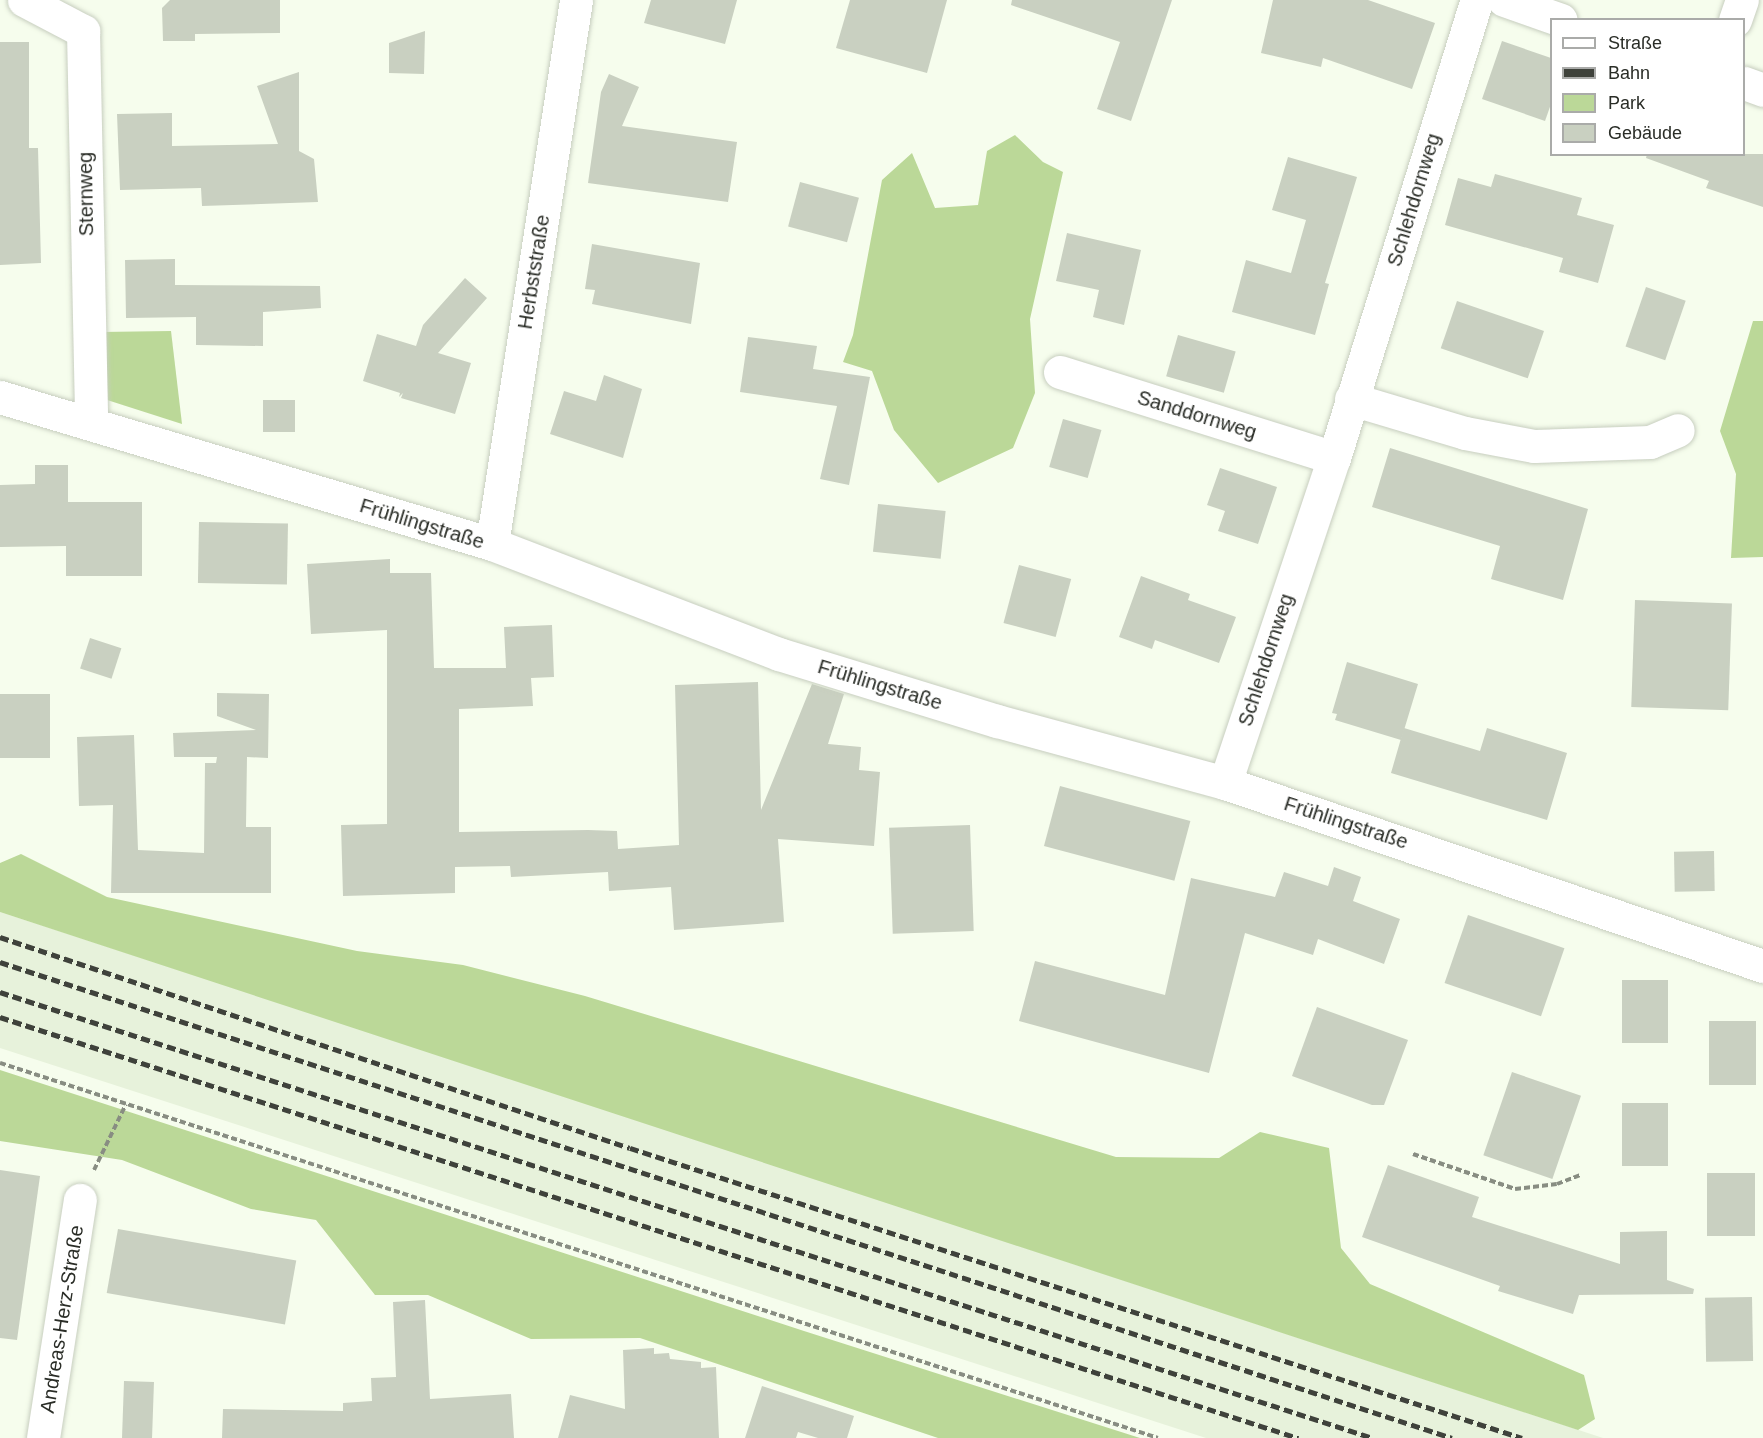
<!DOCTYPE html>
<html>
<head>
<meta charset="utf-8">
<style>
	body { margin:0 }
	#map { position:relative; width:1763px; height:1438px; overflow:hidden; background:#f6fded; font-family:Helvetica,sans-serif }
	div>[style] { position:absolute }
	.built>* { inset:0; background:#e7f2db }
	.green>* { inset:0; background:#bbd898 }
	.building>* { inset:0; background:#c9d0c1; transform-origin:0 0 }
	.path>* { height:4px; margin-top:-2px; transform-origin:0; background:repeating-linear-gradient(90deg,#888d82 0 6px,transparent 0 9px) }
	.roads { filter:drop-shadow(0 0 2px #c7cebf) drop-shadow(0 0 2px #c7cebf) }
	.minor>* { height:33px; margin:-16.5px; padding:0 16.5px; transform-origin:16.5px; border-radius:16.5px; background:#fff }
	.rail>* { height:4.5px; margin-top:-2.25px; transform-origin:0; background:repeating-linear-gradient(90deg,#3f423b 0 9px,transparent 0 13.5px) }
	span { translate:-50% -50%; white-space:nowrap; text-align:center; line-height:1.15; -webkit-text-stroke:4.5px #fff; paint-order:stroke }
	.street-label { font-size:20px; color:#2a2d27 }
	.legend { position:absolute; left:1550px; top:18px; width:195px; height:138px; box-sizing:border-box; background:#fff; border:2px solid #aaaba9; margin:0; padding:8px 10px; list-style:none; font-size:18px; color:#2a2d27 }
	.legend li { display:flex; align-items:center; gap:12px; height:30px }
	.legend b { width:30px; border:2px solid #aaaba9 }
</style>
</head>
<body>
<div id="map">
	<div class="built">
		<i style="clip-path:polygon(0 912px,308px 1012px,1603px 1438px,1206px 1438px,0 1048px)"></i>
	</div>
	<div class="green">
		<i style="clip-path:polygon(1015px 135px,1043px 162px,1063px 172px,1030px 319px,1035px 393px,1013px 448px,938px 483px,894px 430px,872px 371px,843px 362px,853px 335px,882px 180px,912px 153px,935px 208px,978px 205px,987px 151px)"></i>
		<i style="clip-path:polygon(1753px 321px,1763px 321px,1763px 557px,1731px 558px,1736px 474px,1720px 431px)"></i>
		<i style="clip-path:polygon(171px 331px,182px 424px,104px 399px,101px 332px)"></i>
		<i style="clip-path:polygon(21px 854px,107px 897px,357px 951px,463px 965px,585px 996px,1116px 1157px,1219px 1158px,1260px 1132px,1329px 1148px,1341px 1248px,1370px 1284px,1584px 1375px,1595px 1419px,1578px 1430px,0 912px,0 863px)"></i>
		<i style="clip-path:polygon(0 1070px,804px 1331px,1140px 1438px,938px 1438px,640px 1338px,531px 1339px,428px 1295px,375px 1295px,316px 1220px,251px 1209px,122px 1160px,0 1141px)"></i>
	</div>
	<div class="building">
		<i style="clip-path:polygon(170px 0,280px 0,280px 33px,195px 34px,195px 41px,163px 41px,162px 8px)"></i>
		<i style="clip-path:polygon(651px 0,737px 0,725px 44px,644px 23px)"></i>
		<i style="clip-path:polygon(850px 0,947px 0,927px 73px,836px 48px)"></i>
		<i style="clip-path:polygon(1012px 0,1172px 0,1131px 121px,1097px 109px,1120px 42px,1011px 5px)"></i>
		<i style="clip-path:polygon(1273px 0,1368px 0,1435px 23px,1412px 89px,1323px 58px,1321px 67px,1261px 53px)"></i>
		<i style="clip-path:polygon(425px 31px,424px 74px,389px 73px,389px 43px)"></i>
		<i style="clip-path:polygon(1502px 41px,1551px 58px,1551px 104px,1545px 121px,1482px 99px)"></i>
		<i style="clip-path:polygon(0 42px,29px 42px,29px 148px,38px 148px,41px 263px,0 265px)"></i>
		<i style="clip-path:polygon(299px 72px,299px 151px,314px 159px,318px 202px,202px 206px,201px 188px,120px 190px,117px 114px,172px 113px,172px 146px,278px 144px,257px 86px)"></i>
		<i style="clip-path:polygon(609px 74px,639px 87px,622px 126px,737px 142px,728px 202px,588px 183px,601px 92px)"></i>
		<i style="clip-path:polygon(1647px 154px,1763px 154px,1763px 207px,1706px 188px,1709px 181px,1646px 158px)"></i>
		<i style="clip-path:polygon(1288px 157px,1357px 177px,1325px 283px,1329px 284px,1315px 335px,1232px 312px,1246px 260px,1291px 273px,1306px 220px,1272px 210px)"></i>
		<i style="clip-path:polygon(1495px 174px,1582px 198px,1577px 215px,1614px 225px,1598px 283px,1559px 272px,1563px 258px,1445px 225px,1458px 178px,1491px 187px)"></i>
		<i style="left:800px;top:182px;width:61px;height:46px;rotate:15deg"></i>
		<i style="clip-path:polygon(1067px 233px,1141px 250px,1124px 325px,1093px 317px,1099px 290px,1056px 281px)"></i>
		<i style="clip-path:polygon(592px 244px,700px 263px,691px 324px,592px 304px,595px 290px,585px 289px)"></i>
		<i style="clip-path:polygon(175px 259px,175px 285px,320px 286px,321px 308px,263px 312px,263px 346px,196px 345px,196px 317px,126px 318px,125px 260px)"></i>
		<i style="clip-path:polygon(465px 278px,487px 298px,438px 353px,471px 363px,455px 414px,401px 398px,403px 393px,399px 397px,400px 393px,363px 381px,377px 334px,416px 346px,423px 325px)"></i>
		<i style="left:1646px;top:287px;width:42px;height:63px;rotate:19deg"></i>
		<i style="left:1457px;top:301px;width:92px;height:50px;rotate:19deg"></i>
		<i style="left:1178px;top:335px;width:60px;height:43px;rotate:16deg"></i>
		<i style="clip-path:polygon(748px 337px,817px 346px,813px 369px,870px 377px,849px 485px,820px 479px,837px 406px,740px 392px)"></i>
		<i style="clip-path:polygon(604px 375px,642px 389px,623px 458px,550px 434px,564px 391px,596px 401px)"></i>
		<i style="left:263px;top:400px;width:32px;height:32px"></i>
		<i style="left:1063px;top:419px;width:40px;height:50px;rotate:16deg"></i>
		<i style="clip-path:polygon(1390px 448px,1588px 509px,1563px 600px,1491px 579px,1500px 546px,1372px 507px)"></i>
		<i style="clip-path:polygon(35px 465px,68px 465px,68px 502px,142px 502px,142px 576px,66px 576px,66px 546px,0 547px,0 485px,35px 484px)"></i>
		<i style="clip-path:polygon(1220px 468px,1277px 487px,1258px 544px,1218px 531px,1225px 511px,1207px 505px)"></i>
		<i style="left:878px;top:504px;width:68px;height:48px;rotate:6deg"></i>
		<i style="left:199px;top:522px;width:89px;height:61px;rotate:1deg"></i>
		<i style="clip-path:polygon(390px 559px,390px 573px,431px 573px,434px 668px,506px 668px,504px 627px,552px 625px,554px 677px,531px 678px,533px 706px,459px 709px,459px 832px,588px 830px,617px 831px,618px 849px,679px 845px,675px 685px,758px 682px,761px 810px,812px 684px,844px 694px,828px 744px,861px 747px,859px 770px,880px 772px,874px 846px,778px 839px,784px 922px,674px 930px,671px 887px,609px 891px,608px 872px,511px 877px,510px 866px,455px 867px,455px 893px,343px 896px,341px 825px,387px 824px,387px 630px,311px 634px,307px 564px)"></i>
		<i style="left:1019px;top:565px;width:54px;height:60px;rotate:15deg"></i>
		<i style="clip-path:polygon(1141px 576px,1190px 594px,1188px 600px,1236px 617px,1219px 663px,1155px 640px,1152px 649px,1119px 637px)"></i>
		<i style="left:1635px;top:600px;width:97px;height:107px;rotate:2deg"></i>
		<i style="left:90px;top:638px;width:33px;height:32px;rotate:18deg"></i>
		<i style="clip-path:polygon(1347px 662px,1418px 684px,1401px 740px,1335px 720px,1337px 714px,1332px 713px)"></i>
		<i style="clip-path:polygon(217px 693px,269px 694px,268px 758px,247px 757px,246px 827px,271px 827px,271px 893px,111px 893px,113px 805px,79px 806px,77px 737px,134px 735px,138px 850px,204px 853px,205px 763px,216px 763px,217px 757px,174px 757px,173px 733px,256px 730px,217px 716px)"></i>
		<i style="left:0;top:694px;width:50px;height:64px"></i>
		<i style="clip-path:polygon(1404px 728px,1480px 751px,1487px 728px,1567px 753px,1547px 820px,1391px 773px)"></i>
		<i style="left:1060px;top:786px;width:135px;height:62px;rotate:15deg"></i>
		<i style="left:970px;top:825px;width:106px;height:81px;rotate:88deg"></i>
		<i style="left:1714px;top:851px;width:40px;height:40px;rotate:89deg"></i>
		<i style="clip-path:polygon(1334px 867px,1361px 877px,1353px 901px,1400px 919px,1384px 964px,1318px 939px,1313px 955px,1245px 933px,1209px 1073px,1019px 1021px,1035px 961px,1165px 995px,1191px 878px,1275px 897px,1284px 872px,1328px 886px)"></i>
		<i style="left:1468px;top:915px;width:102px;height:72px;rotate:19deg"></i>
		<i style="left:1668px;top:980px;width:63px;height:46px;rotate:90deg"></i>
		<i style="clip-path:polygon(1317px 1007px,1408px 1040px,1384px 1105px,1372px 1105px,1292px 1076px)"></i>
		<i style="left:1709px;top:1021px;width:47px;height:64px"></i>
		<i style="left:1512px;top:1072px;width:73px;height:88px;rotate:19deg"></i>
		<i style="left:1622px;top:1103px;width:46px;height:63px"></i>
		<i style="clip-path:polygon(1388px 1165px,1479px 1197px,1472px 1217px,1620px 1264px,1620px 1232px,1667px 1231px,1667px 1280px,1694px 1289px,1693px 1294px,1579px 1295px,1573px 1314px,1498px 1291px,1500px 1286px,1362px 1237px)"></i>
		<i style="clip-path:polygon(0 1170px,40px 1176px,17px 1340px,0 1338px)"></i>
		<i style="left:1707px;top:1173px;width:48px;height:63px"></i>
		<i style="left:118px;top:1229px;width:181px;height:65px;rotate:10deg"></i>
		<i style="left:1752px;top:1297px;width:64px;height:47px;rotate:89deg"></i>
		<i style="clip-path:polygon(425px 1300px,430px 1399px,511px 1394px,514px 1438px,222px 1438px,223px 1409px,343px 1411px,343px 1403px,372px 1401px,371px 1378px,396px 1377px,393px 1302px)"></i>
		<i style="clip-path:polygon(654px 1348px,654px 1354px,669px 1353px,670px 1359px,701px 1362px,701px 1368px,716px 1367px,719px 1438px,558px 1438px,570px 1395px,625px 1409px,623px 1350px)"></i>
		<i style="left:124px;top:1381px;width:30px;height:57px;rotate:2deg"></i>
		<i style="clip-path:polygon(762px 1386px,854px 1416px,847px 1438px,818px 1438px,798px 1432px,796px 1438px,745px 1438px)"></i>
	</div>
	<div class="path">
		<i style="left:0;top:1063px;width:1217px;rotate:17.94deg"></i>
		<i style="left:1413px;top:1154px;width:108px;rotate:18.9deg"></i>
		<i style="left:1515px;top:1189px;width:42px;rotate:-6.8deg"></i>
		<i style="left:1557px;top:1184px;width:26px;rotate:-21deg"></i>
		<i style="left:94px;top:1170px;width:73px;rotate:-64.1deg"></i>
	</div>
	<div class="roads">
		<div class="minor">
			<i style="left:24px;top:0;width:67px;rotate:27.7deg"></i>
			<i style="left:83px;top:31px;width:393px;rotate:88.8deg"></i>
			<i style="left:1504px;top:0;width:60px;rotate:19.3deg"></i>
			<i style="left:1735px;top:20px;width:21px;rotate:-71deg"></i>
			<i style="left:1744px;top:83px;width:20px;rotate:20deg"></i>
			<i style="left:1060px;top:372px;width:287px;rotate:17.4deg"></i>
			<i style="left:0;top:397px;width:513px;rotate:16.64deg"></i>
			<i style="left:492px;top:544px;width:307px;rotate:21deg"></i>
			<i style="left:779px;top:654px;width:228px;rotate:17.1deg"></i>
			<i style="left:997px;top:721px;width:236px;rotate:15.2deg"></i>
			<i style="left:1225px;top:783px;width:568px;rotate:18.79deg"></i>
			<i style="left:1351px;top:399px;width:119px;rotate:16.6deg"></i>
			<i style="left:1465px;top:433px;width:70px;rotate:10.7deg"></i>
			<i style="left:1534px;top:446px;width:116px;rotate:-2deg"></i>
			<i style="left:1650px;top:442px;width:30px;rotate:-23deg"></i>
			<i style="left:492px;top:544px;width:550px;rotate:-81.22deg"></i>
			<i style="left:1225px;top:783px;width:343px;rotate:-71.5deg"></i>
			<i style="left:1334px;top:458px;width:480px;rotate:-72.7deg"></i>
			<i style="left:43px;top:1438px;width:241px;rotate:-81.2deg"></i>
		</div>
	</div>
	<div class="rail">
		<i style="left:0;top:937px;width:664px;rotate:18.52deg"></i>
		<i style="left:630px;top:1148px;width:938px;rotate:18.01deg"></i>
		<i style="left:0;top:962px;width:1528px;rotate:18.15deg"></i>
		<i style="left:0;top:992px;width:1444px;rotate:18deg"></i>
		<i style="left:0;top:1017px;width:1365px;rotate:17.97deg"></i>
	</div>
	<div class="street-label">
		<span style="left:86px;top:194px;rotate:-91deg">Sternweg</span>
		<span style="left:1414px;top:200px;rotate:-73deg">Schlehdornweg</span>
		<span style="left:534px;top:272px;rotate:-81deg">Herbststraße</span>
		<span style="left:1197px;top:415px;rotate:17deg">Sanddornweg</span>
		<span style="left:422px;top:524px;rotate:17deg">Frühlingstraße</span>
		<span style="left:1266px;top:660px;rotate:-72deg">Schlehdornweg</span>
		<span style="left:880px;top:685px;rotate:17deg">Frühlingstraße</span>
		<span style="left:1346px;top:823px;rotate:18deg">Frühlingstraße</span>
		<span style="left:62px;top:1319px;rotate:-81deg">Andreas-Herz-Straße</span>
	</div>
	<ul class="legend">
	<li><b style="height:8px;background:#fff"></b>Straße</li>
	<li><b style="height:8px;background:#3f423b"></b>Bahn</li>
	<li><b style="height:16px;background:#bbd898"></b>Park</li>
	<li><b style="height:16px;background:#c9d0c1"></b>Gebäude</li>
	</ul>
</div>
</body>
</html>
